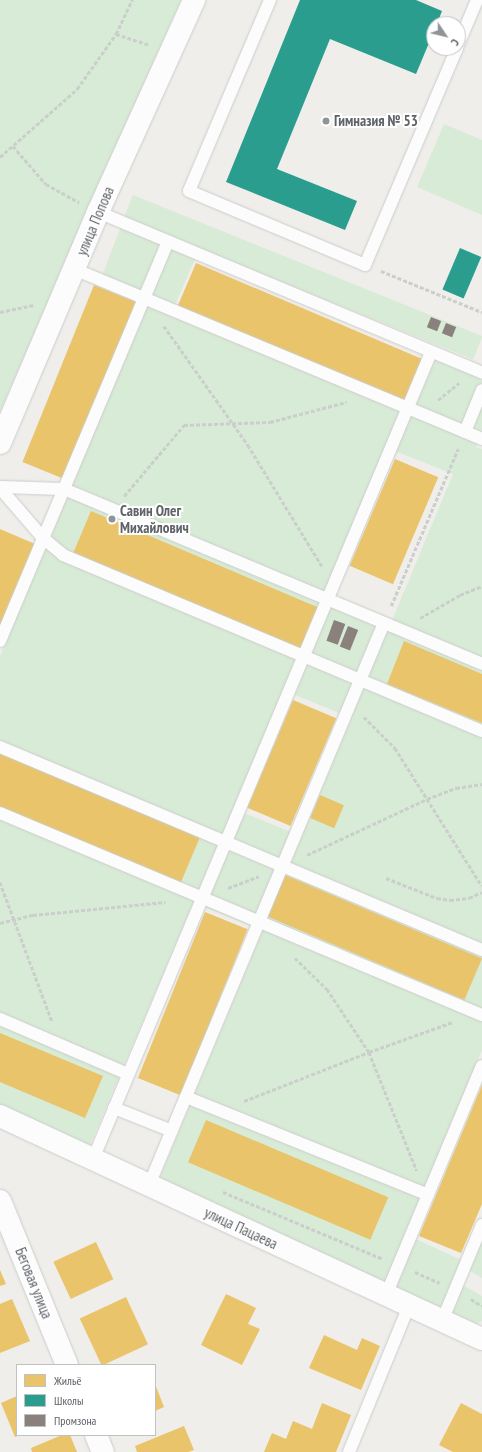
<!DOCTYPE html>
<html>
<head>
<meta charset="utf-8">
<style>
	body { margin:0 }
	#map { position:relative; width:482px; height:1452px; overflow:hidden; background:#efeeea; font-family:"PT Sans Narrow",sans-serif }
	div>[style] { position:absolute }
	.green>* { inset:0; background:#d8ebd6; transform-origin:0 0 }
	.homes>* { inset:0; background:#e9c46a; transform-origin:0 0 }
	.schools>* { inset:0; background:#2a9d8f; transform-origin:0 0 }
	.industry>* { inset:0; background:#8a817c; transform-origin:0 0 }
	.path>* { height:2.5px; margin-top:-1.25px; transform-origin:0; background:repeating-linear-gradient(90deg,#cacfcc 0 4px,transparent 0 6px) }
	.roads { filter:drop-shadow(0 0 1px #cbcccc) drop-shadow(0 0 1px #cbcccc) }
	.lane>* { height:12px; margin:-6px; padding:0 6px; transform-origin:6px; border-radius:6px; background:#fdfcfc }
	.street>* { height:22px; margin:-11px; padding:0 11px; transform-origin:11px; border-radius:11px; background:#fdfcfc }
	.dots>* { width:11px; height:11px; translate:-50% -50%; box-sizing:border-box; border:2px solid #fff; border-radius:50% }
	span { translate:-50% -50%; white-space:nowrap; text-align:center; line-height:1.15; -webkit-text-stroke:4px #fff; paint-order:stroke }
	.poi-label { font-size:15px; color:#5f6368; font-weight:700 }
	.left { translate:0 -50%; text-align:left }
	.street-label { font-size:15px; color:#5f6368 }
	.legend { position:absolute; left:16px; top:1364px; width:140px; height:72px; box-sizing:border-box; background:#fff; border:1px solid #bfc1c3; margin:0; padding:5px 7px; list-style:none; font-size:12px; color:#5f6368 }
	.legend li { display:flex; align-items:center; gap:8px; height:20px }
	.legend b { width:20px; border:1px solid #bfc1c3 }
	.north { position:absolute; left:426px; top:16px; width:40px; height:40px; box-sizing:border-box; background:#fff; border:1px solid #bfc1c3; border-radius:50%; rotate:125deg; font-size:11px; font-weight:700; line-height:16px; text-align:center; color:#5f6368 }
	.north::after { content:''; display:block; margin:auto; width:14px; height:18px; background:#919496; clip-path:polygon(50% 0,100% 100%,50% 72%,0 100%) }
</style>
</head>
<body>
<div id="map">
	<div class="green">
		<i style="clip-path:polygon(0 0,181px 0,0 411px)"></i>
		<i style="clip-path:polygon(444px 124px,482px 140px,482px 215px,417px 187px)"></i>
		<i style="left:133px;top:195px;width:377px;height:25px;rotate:22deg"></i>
		<i style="clip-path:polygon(122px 224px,196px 257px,175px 305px,406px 404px,89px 1147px,0 1107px,0 656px,147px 295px,101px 278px)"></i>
		<i style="clip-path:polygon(435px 360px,482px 379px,482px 429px,476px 447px,482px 449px,482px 1050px,405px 1234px,461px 1260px,461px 1284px,482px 1296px,482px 1321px,468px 1328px,158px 1182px,453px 474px,395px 451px)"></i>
		<i style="left:331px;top:606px;width:50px;height:96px;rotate:22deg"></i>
		<i style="left:244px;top:813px;width:51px;height:102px;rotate:22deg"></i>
		<i style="clip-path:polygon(482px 1242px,482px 1278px,470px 1271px)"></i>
	</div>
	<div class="homes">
		<i style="left:196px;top:263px;width:247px;height:46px;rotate:23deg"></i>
		<i style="left:94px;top:285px;width:45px;height:191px;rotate:22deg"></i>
		<i style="left:395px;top:459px;width:47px;height:116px;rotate:23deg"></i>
		<i style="left:91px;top:511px;width:247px;height:45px;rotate:23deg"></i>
		<i style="clip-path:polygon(0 529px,35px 544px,0 627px)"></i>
		<i style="clip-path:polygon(404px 641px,482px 674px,482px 723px,387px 684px)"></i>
		<i style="left:293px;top:700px;width:47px;height:117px;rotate:23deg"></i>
		<i style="left:0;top:753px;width:217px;height:51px;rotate:23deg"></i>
		<i style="left:320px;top:795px;width:26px;height:25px;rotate:23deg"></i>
		<i style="left:285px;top:875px;width:214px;height:45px;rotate:23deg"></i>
		<i style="left:205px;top:912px;width:46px;height:179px;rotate:22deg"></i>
		<i style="clip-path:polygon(0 1033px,103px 1076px,85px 1118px,0 1082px)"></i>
		<i style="clip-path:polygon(482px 1085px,482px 1204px,461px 1253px,419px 1236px)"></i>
		<i style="left:206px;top:1120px;width:198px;height:46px;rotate:23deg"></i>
		<i style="left:96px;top:1242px;width:41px;height:47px;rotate:65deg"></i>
		<i style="clip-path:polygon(0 1270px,6px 1284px,0 1286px)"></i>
		<i style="clip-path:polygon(226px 1294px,256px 1308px,248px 1324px,260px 1329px,242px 1365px,201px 1345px)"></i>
		<i style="left:126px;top:1297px;width:52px;height:51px;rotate:65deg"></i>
		<i style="clip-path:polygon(12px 1299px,30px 1341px,0 1353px,0 1304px)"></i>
		<i style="clip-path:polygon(324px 1335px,357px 1350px,362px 1338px,380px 1346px,361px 1390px,309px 1368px)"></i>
		<i style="clip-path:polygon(155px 1384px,164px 1407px,155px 1411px)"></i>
		<i style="clip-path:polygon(17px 1396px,17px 1435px,20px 1435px,15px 1437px,1px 1403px)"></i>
		<i style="clip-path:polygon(322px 1403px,351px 1415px,336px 1452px,264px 1452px,272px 1433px,286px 1439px,293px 1421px,312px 1429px)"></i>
		<i style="clip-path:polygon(461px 1403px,482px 1414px,482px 1452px,453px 1452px,439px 1445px)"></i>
		<i style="clip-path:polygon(184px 1426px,194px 1450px,188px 1452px,137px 1452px,135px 1446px)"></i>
		<i style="clip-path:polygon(62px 1435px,70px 1435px,77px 1452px,32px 1452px,31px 1448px)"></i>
	</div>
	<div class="schools">
		<i style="clip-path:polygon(300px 0,416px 0,442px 11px,437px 24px,434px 24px,434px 31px,416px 74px,330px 39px,277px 169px,357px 201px,345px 230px,226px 182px)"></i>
		<i style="left:460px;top:248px;width:23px;height:45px;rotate:23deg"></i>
	</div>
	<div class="industry">
		<i style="left:431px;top:317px;width:11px;height:11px;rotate:22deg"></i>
		<i style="left:446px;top:323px;width:11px;height:11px;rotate:22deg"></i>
		<i style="left:334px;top:620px;width:12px;height:22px;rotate:20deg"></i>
		<i style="left:348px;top:626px;width:11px;height:22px;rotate:22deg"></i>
	</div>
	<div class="path">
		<i style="left:116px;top:34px;width:36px;rotate:18deg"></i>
		<i style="left:13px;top:146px;width:50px;rotate:49deg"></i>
		<i style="left:46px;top:184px;width:38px;rotate:29deg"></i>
		<i style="left:0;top:157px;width:103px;rotate:-41.4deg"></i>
		<i style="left:77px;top:89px;width:67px;rotate:-54.7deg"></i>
		<i style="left:116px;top:34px;width:38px;rotate:-65deg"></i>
		<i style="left:381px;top:271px;width:109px;rotate:22.1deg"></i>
		<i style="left:0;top:312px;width:34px;rotate:-12deg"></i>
		<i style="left:164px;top:326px;width:146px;rotate:54.8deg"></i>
		<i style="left:248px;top:445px;width:142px;rotate:58.6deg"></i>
		<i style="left:438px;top:400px;width:27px;rotate:-39deg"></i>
		<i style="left:124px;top:496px;width:93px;rotate:-49.8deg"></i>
		<i style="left:184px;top:425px;width:86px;rotate:-2deg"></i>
		<i style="left:270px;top:422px;width:79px;rotate:-14.7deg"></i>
		<i style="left:391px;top:606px;width:171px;rotate:-66.9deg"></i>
		<i style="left:420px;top:618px;width:46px;rotate:-29.9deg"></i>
		<i style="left:460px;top:595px;width:24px;rotate:-22deg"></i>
		<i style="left:364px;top:717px;width:44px;rotate:45deg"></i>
		<i style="left:395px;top:748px;width:163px;rotate:57.8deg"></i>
		<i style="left:307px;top:855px;width:132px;rotate:-25deg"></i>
		<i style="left:427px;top:799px;width:31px;rotate:-21deg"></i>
		<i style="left:456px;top:788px;width:26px;rotate:-9deg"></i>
		<i style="left:386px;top:878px;width:55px;rotate:21.4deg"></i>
		<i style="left:437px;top:898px;width:13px;rotate:9deg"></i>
		<i style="left:450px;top:900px;width:19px;rotate:-6deg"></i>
		<i style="left:469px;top:898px;width:14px;rotate:-25deg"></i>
		<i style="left:0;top:882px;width:148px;rotate:69.5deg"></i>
		<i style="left:228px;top:888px;width:33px;rotate:-21deg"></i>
		<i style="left:0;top:923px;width:34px;rotate:-14deg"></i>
		<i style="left:33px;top:915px;width:133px;rotate:-5.6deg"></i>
		<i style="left:295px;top:958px;width:45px;rotate:44.1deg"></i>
		<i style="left:327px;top:989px;width:76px;rotate:56.3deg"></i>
		<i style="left:369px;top:1052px;width:128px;rotate:68deg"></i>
		<i style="left:244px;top:1101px;width:134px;rotate:-21.4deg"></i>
		<i style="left:369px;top:1052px;width:89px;rotate:-19.7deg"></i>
		<i style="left:223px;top:1192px;width:173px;rotate:22.7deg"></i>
		<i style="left:415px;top:1272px;width:27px;rotate:24deg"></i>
		<i style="left:471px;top:1299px;width:13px;rotate:32deg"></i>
	</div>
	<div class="roads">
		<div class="lane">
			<i style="left:270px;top:0;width:207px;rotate:113deg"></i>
			<i style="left:189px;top:191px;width:191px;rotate:22.8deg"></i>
			<i style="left:365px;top:265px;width:236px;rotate:-67deg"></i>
			<i style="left:458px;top:45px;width:49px;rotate:-67.1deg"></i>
			<i style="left:98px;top:212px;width:416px;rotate:22.7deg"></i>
			<i style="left:74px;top:269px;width:442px;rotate:22.6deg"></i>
			<i style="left:465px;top:432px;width:45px;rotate:-68deg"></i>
			<i style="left:0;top:487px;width:64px;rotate:1.8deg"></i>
			<i style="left:64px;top:489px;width:453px;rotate:22.7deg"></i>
			<i style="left:0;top:488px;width:66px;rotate:49.3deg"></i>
			<i style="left:43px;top:538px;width:26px;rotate:40deg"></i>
			<i style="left:63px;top:555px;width:454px;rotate:22.8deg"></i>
			<i style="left:0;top:641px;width:433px;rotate:-67.2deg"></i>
			<i style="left:0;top:747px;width:523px;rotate:22.84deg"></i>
			<i style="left:0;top:813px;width:523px;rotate:22.74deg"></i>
			<i style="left:0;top:1019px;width:139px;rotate:23.3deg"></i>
			<i style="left:186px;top:1097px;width:261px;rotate:22deg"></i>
			<i style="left:114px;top:1108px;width:62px;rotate:21.6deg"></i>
			<i style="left:93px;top:1159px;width:875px;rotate:-67.27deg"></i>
			<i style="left:149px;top:1185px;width:609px;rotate:-67.31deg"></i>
			<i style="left:386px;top:1295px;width:248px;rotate:-67.3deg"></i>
			<i style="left:442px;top:1321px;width:104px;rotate:-67.4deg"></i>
			<i style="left:349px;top:1452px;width:158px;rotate:-67.7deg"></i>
		</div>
		<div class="street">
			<i style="left:0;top:443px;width:251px;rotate:-67deg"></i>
			<i style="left:98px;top:212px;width:233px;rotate:-65.6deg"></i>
			<i style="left:0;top:1116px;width:531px;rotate:24.83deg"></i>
			<i style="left:0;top:1201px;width:177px;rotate:67.8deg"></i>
			<i style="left:96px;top:1435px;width:18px;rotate:68deg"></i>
		</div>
	</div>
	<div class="dots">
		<i style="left:326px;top:121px;background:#919496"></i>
		<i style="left:112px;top:519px;background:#919496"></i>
	</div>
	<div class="poi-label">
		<span class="left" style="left:334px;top:121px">Гимназия № 53</span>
		<span class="left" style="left:120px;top:519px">Савин Олег<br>Михайлович</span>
	</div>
	<div class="street-label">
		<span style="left:95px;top:221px;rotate:-67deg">улица Попова</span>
		<span style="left:241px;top:1228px;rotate:25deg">улица Пацаева</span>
		<span style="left:34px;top:1283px;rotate:68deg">Беговая улица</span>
	</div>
	<ul class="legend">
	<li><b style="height:11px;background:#e9c46a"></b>Жильё</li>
	<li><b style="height:11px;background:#2a9d8f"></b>Школы</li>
	<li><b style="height:11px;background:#8a817c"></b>Промзона</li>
	</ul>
	<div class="north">С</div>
</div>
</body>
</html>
